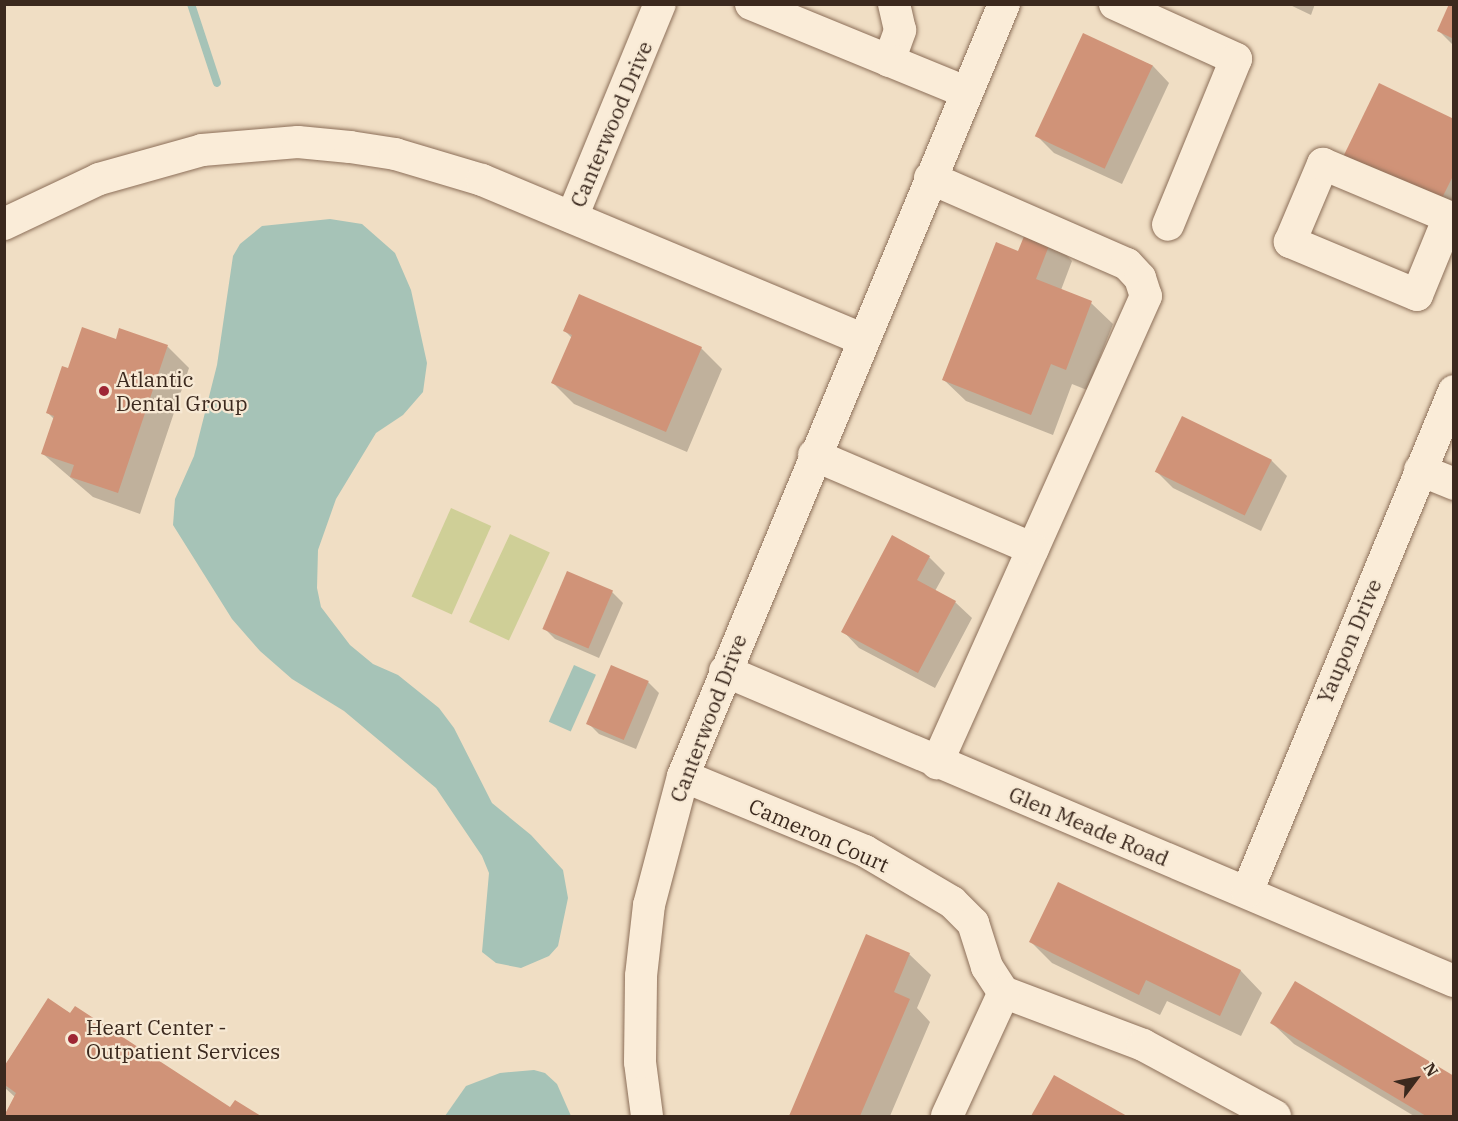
<!DOCTYPE html>
<html>
<head>
<meta charset="utf-8">
<style>
	body { margin:0 }
	#map { position:relative; width:1458px; height:1121px; overflow:hidden; background:#f0dec4; font-family:"IBM Plex Serif",serif }
	div>[style] { position:absolute }
	.green>* { inset:0; background:#cfcf97; transform-origin:0 0 }
	.water>* { inset:0; background:#a6c3b7; transform-origin:0 0 }
	.shadow>* { inset:0; background:#0003 }
	.stream>* { height:8px; margin:-4px; padding:0 4px; transform-origin:4px; border-radius:4px; background:#a6c3b7 }
	.building>* { inset:0; background:#d09378; transform-origin:0 0 }
	.roads { filter:drop-shadow(0 0 2px #8c6f59) drop-shadow(0 0 2px #8c6f59) }
	.minor>* { height:32px; margin:-16px; padding:0 16px; transform-origin:16px; border-radius:16px; background:#faecd8 }
	.dots>* { width:16px; height:16px; translate:-50% -50%; box-sizing:border-box; border:3px solid #f7e9d4; border-radius:50% }
	span { translate:-50% -50%; white-space:nowrap; text-align:center; line-height:1.15; -webkit-text-stroke:4.5px #f7e9d4; paint-order:stroke }
	.street-label { font-size:21px; color:#3b291e }
	.poi-label { font-size:21px; color:#3b291e }
	.left { translate:0 -50%; text-align:left }
	.frame { position:absolute; inset:0; border:6px solid #3b291e; pointer-events:none }
	.north { position:absolute; left:1386px; top:1049px; width:60px; height:60px; -webkit-text-stroke:4px #f7e9d4; paint-order:stroke; rotate:58deg; font-size:16px; font-weight:700; line-height:24px; text-align:center; color:#3b291e }
	.north::after { content:''; display:block; margin:auto; width:21px; height:27px; background:#3b291e; clip-path:polygon(50% 0,100% 100%,50% 72%,0 100%) }
</style>
</head>
<body>
<div id="map">
	<div class="green">
		<i style="left:451px;top:508px;width:44px;height:97px;rotate:24deg"></i>
		<i style="left:510px;top:534px;width:44px;height:97px;rotate:25deg"></i>
	</div>
	<div class="water">
		<i style="clip-path:polygon(330px 219px,362px 224px,395px 253px,411px 290px,427px 363px,423px 392px,403px 415px,376px 433px,336px 499px,318px 550px,317px 588px,321px 607px,350px 645px,373px 664px,398px 675px,439px 708px,454px 728px,492px 803px,531px 835px,563px 870px,568px 898px,558px 946px,549px 956px,521px 968px,496px 963px,482px 952px,489px 873px,482px 856px,436px 788px,344px 711px,292px 679px,260px 651px,232px 619px,173px 525px,175px 499px,194px 456px,217px 365px,233px 256px,240px 244px,262px 226px)"></i>
		<i style="left:574px;top:665px;width:24px;height:62px;rotate:24deg"></i>
		<i style="clip-path:polygon(534px 1070px,545px 1073px,557px 1084px,571px 1116px,445px 1116px,466px 1086px,500px 1073px)"></i>
	</div>
	<div class="shadow">
		<i style="clip-path:polygon(1288px 4px,1315px 4px,1311px 15px)"></i>
		<i style="clip-path:polygon(1454px 4px,1454px 46px,1439px 31px)"></i>
		<i style="clip-path:polygon(1084px 35px,1153px 66px,1169px 83px,1122px 184px,1054px 153px,1038px 137px)"></i>
		<i style="clip-path:polygon(1454px 121px,1454px 218px,1361px 173px)"></i>
		<i style="clip-path:polygon(1051px 239px,1072px 261px,1061px 290px,1091px 303px,1113px 324px,1087px 390px,1072px 384px,1053px 435px,966px 401px,944px 380px,1019px 253px)"></i>
		<i style="clip-path:polygon(120px 330px,168px 347px,189px 368px,140px 514px,93px 497px,43px 454px,54px 419px,48px 413px,69px 370px,117px 341px)"></i>
		<i style="clip-path:polygon(565px 331px,701px 348px,722px 369px,687px 452px,574px 404px,553px 383px,572px 338px)"></i>
		<i style="clip-path:polygon(1271px 460px,1287px 476px,1261px 531px,1173px 488px,1157px 472px)"></i>
		<i style="clip-path:polygon(929px 557px,945px 573px,935px 591px,955px 602px,972px 618px,935px 688px,859px 648px,843px 631px)"></i>
		<i style="clip-path:polygon(612px 592px,623px 603px,599px 658px,555px 639px,544px 628px)"></i>
		<i style="clip-path:polygon(648px 682px,659px 693px,636px 749px,599px 734px,588px 723px)"></i>
		<i style="clip-path:polygon(1058px 884px,1241px 971px,1262px 993px,1241px 1036px,1167px 1001px,1160px 1015px,1052px 963px,1031px 942px)"></i>
		<i style="clip-path:polygon(867px 936px,909px 954px,931px 975px,917px 1008px,930px 1022px,890px 1116px,790px 1116px)"></i>
		<i style="clip-path:polygon(48px 1000px,231px 1109px,235px 1102px,258px 1116px,4px 1116px,15px 1097px,4px 1087px,4px 1067px)"></i>
		<i style="clip-path:polygon(1272px 1023px,1454px 1078px,1454px 1116px,1414px 1116px,1294px 1044px)"></i>
		<i style="clip-path:polygon(1055px 1077px,1120px 1116px,1032px 1116px)"></i>
	</div>
	<div class="stream">
		<i style="left:191px;top:4px;width:83px;rotate:71.8deg"></i>
	</div>
	<div class="building">
		<i style="clip-path:polygon(1449px 4px,1454px 4px,1454px 39px,1437px 31px)"></i>
		<i style="left:1083px;top:33px;width:77px;height:114px;rotate:25deg"></i>
		<i style="clip-path:polygon(1379px 83px,1454px 119px,1454px 174px,1439px 204px,1343px 157px)"></i>
		<i style="clip-path:polygon(1027px 229px,1052px 238px,1036px 279px,1092px 301px,1066px 370px,1051px 364px,1031px 415px,942px 380px,996px 242px,1018px 251px)"></i>
		<i style="clip-path:polygon(579px 294px,702px 347px,666px 432px,551px 383px,572px 335px,563px 331px)"></i>
		<i style="clip-path:polygon(82px 327px,116px 339px,119px 328px,168px 345px,118px 493px,70px 477px,74px 465px,41px 454px,54px 416px,46px 413px,62px 366px,68px 368px)"></i>
		<i style="left:1182px;top:416px;width:100px;height:62px;rotate:26deg"></i>
		<i style="clip-path:polygon(892px 535px,930px 556px,917px 580px,956px 601px,918px 673px,841px 632px)"></i>
		<i style="left:567px;top:571px;width:50px;height:63px;rotate:23deg"></i>
		<i style="left:611px;top:665px;width:41px;height:64px;rotate:23deg"></i>
		<i style="clip-path:polygon(1058px 882px,1241px 970px,1220px 1016px,1146px 980px,1139px 995px,1029px 942px)"></i>
		<i style="clip-path:polygon(866px 934px,910px 953px,894px 992px,910px 999px,860px 1116px,789px 1116px)"></i>
		<i style="clip-path:polygon(1295px 981px,1454px 1076px,1454px 1116px,1426px 1116px,1270px 1023px)"></i>
		<i style="clip-path:polygon(48px 998px,70px 1013px,75px 1006px,230px 1107px,235px 1100px,261px 1116px,4px 1116px,16px 1093px,5px 1085px,5px 1065px)"></i>
		<i style="clip-path:polygon(1054px 1075px,1127px 1116px,1031px 1116px)"></i>
	</div>
	<div class="roads">
		<div class="minor">
			<i style="left:751px;top:4px;width:232px;rotate:22.3deg"></i>
			<i style="left:1115px;top:4px;width:133px;rotate:24.4deg"></i>
			<i style="left:1236px;top:59px;width:179px;rotate:112.3deg"></i>
			<i style="left:889px;top:61px;width:33px;rotate:-70deg"></i>
			<i style="left:900px;top:30px;width:27px;rotate:-103deg"></i>
			<i style="left:930px;top:178px;width:215px;rotate:23.6deg"></i>
			<i style="left:1127px;top:264px;width:19px;rotate:47deg"></i>
			<i style="left:1140px;top:278px;width:19px;rotate:72deg"></i>
			<i style="left:1146px;top:296px;width:512px;rotate:114.11deg"></i>
			<i style="left:572px;top:217px;width:230px;rotate:-67.6deg"></i>
			<i style="left:1449px;top:217px;width:84px;rotate:112.3deg"></i>
			<i style="left:1417px;top:295px;width:138px;rotate:-157.3deg"></i>
			<i style="left:1290px;top:242px;width:85px;rotate:-67.1deg"></i>
			<i style="left:1323px;top:164px;width:142px;rotate:22.8deg"></i>
			<i style="left:4px;top:224px;width:105px;rotate:-25.3deg"></i>
			<i style="left:99px;top:179px;width:107px;rotate:-15.7deg"></i>
			<i style="left:202px;top:150px;width:96px;rotate:-4.8deg"></i>
			<i style="left:298px;top:142px;width:52px;rotate:5.5deg"></i>
			<i style="left:350px;top:147px;width:46px;rotate:8.8deg"></i>
			<i style="left:395px;top:154px;width:91px;rotate:16.6deg"></i>
			<i style="left:482px;top:180px;width:412px;rotate:22.7deg"></i>
			<i style="left:814px;top:455px;width:238px;rotate:23.2deg"></i>
			<i style="left:1420px;top:470px;width:37px;rotate:22deg"></i>
			<i style="left:725px;top:671px;width:792px;rotate:23.04deg"></i>
			<i style="left:683px;top:776px;width:197px;rotate:22.4deg"></i>
			<i style="left:865px;top:851px;width:101px;rotate:30.4deg"></i>
			<i style="left:952px;top:902px;width:30px;rotate:45deg"></i>
			<i style="left:973px;top:923px;width:46px;rotate:72.3deg"></i>
			<i style="left:987px;top:967px;width:30px;rotate:57deg"></i>
			<i style="left:1003px;top:992px;width:150px;rotate:20.7deg"></i>
			<i style="left:1143px;top:1045px;width:150px;rotate:28.3deg"></i>
			<i style="left:1247px;top:892px;width:542px;rotate:-67.55deg"></i>
			<i style="left:647px;top:1116px;width:54px;rotate:-97.4deg"></i>
			<i style="left:640px;top:1062px;width:86px;rotate:-89.3deg"></i>
			<i style="left:641px;top:976px;width:71px;rotate:-83.6deg"></i>
			<i style="left:649px;top:905px;width:133px;rotate:-75.2deg"></i>
			<i style="left:683px;top:776px;width:836px;rotate:-67.42deg"></i>
			<i style="left:947px;top:1116px;width:136px;rotate:-65.3deg"></i>
		</div>
	</div>
	<div class="dots">
		<i style="left:104px;top:391px;background:#9e2634"></i>
		<i style="left:73px;top:1039px;background:#9e2634"></i>
	</div>
	<div class="street-label">
		<span style="left:611px;top:124px;rotate:-67deg">Canterwood Drive</span>
		<span style="left:1349px;top:641px;rotate:-67deg">Yaupon Drive</span>
		<span style="left:708px;top:718px;rotate:-69deg">Canterwood Drive</span>
		<span style="left:1089px;top:826px;rotate:23deg">Glen Meade Road</span>
		<span style="left:819px;top:835px;rotate:24deg">Cameron Court</span>
	</div>
	<div class="poi-label">
		<span class="left" style="left:116px;top:391px">Atlantic<br>Dental Group</span>
		<span class="left" style="left:86px;top:1039px">Heart Center -<br>Outpatient Services</span>
	</div>
	<div class="frame"></div>
	<div class="north">N</div>
</div>
</body>
</html>
